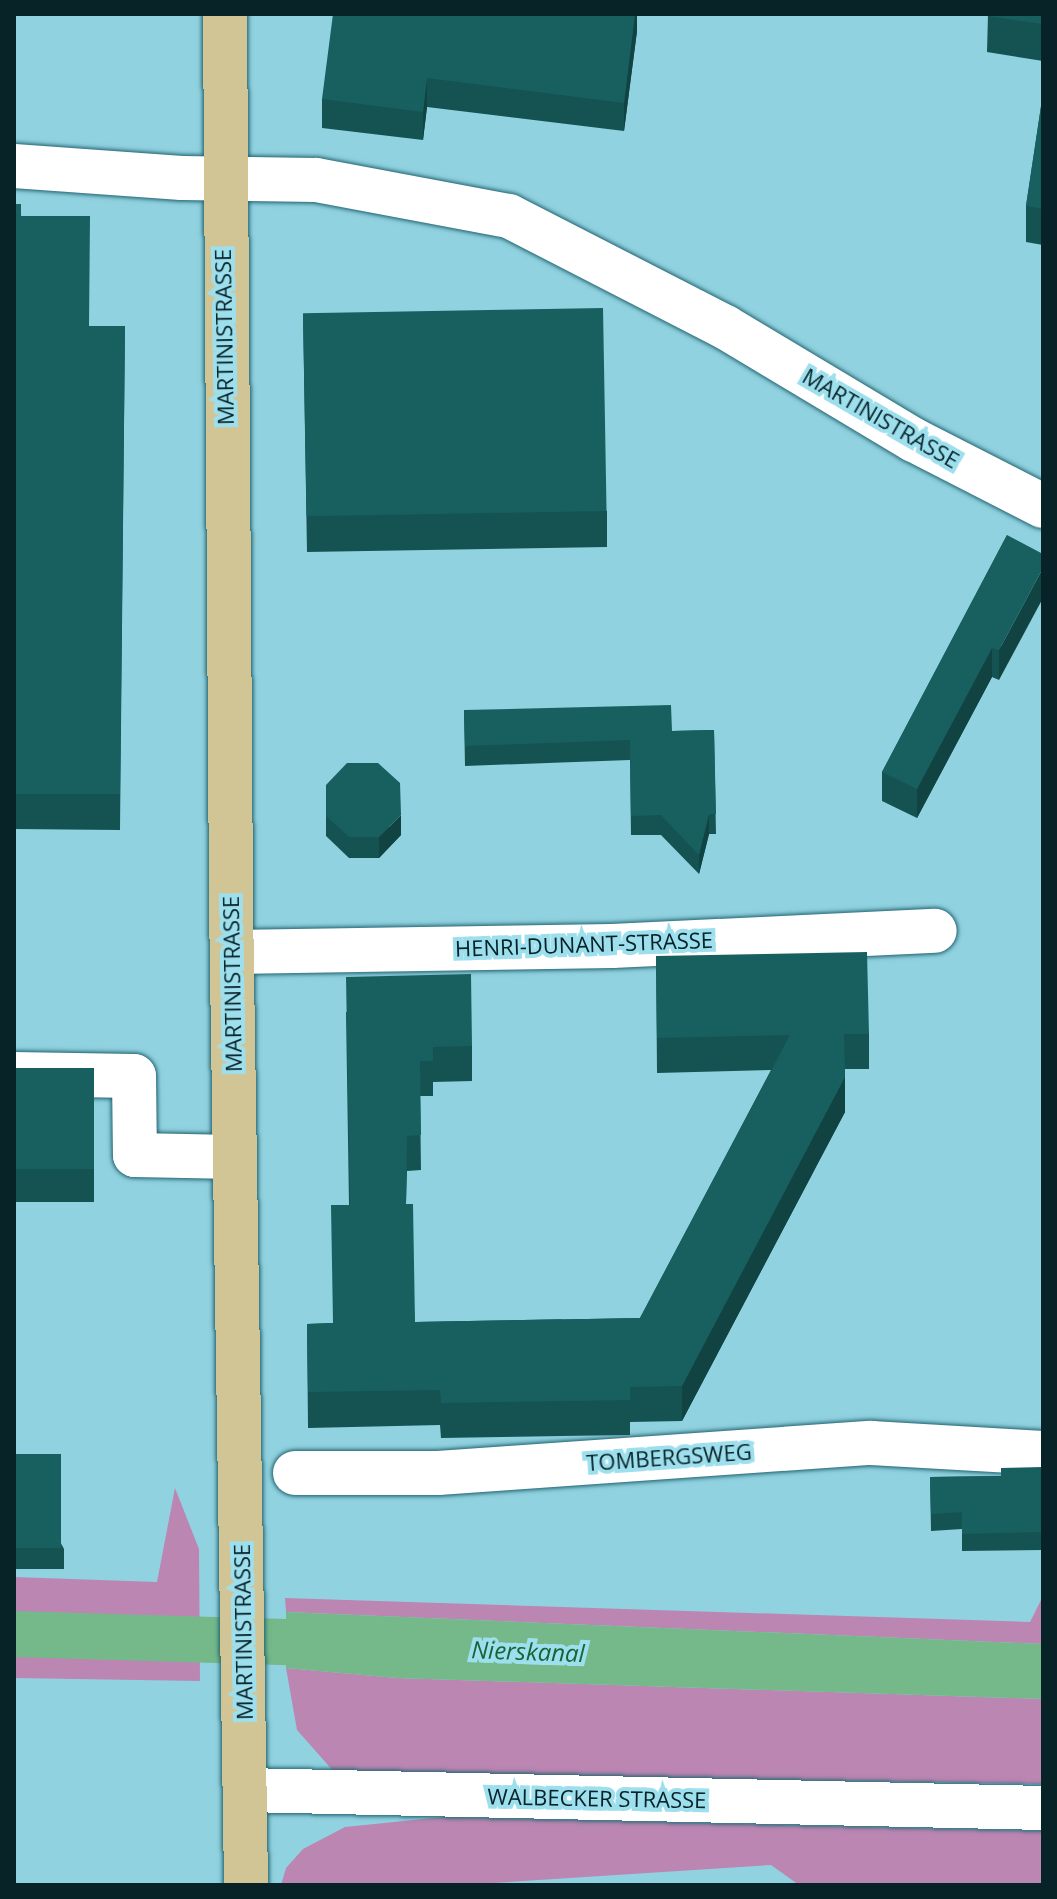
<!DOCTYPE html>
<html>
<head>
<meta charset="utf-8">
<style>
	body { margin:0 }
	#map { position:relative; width:1057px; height:1899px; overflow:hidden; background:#91d2e0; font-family:"Open Sans",sans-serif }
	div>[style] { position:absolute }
	.green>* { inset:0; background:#bc86b2 }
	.water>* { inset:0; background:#75b98a }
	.pier>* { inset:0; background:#91d2e0 }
	.canal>* { height:46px; margin:-23px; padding:0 23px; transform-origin:23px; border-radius:23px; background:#75b98a }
	.roads { filter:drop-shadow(0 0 2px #226572) drop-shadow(0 0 2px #226572) }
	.minor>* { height:44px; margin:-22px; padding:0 22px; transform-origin:22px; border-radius:22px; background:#fff }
	.major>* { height:44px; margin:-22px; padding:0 22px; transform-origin:22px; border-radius:22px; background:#d1c495 }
	.wall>* { inset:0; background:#155352; transform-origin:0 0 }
	.shaded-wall>* { inset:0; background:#114342 }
	.building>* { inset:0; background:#18605f; transform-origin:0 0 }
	span { translate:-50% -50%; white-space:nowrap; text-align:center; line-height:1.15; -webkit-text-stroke:8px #9edfee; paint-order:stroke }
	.street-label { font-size:22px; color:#072328 }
	.water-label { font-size:24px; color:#186437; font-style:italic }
	.frame { position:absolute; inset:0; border:16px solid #072328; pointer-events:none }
</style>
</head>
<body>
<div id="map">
	<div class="green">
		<i style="clip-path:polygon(175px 1488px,199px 1549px,200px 1681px,14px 1678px,14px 1577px,157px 1582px)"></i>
		<i style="clip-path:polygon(1043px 1596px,1043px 1644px,286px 1612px,285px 1598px,1030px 1622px)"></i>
		<i style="clip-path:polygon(286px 1668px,397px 1678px,1043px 1699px,1043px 1784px,335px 1773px,297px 1730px)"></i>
		<i style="clip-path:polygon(443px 1817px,1043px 1831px,1043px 1885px,799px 1885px,771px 1865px,463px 1885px,281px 1885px,286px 1868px,303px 1849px,345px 1827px)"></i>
	</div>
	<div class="water">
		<i style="clip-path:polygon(286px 1612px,1043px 1644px,1043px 1699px,397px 1678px,286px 1668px)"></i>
	</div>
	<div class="pier">
		<i style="clip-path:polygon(285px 1608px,286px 1612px,286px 1672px,282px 1668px)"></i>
	</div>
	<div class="canal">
		<i style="left:14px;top:1634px;width:334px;rotate:1.7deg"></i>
	</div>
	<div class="roads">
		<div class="minor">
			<i style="left:14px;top:166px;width:168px;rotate:4.1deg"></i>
			<i style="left:182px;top:178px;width:134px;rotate:0.9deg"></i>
			<i style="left:316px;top:180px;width:196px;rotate:10.6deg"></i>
			<i style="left:509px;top:216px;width:243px;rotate:27.2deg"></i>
			<i style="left:725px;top:327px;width:220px;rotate:30.9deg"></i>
			<i style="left:914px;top:440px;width:145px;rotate:27.1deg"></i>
			<i style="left:232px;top:952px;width:380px;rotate:-0.9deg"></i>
			<i style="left:612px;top:946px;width:323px;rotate:-2.7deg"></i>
			<i style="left:14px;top:1074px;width:120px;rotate:1deg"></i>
			<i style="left:134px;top:1076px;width:79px;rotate:89.3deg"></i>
			<i style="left:135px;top:1155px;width:100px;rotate:1.1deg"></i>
			<i style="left:295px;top:1473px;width:143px"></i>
			<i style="left:438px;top:1473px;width:434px;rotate:-4deg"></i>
			<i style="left:871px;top:1443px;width:172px;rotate:3.3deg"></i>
			<i style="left:245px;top:1790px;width:798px;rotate:1.29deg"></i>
		</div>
		<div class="major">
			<i style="left:225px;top:14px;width:892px;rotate:89.61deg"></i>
			<i style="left:231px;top:906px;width:979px;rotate:89.12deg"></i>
		</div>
	</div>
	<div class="wall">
		<i style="clip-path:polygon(637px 14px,637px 31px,624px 131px,427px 107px,423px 140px,322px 128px,322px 99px)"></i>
		<i style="clip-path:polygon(988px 14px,1043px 14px,1043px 61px,987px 52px)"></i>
		<i style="clip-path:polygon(1043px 93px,1043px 245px,1026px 242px,1026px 206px)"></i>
		<i style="clip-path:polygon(14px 204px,89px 326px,125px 326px,120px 830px,14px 829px)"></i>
		<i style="clip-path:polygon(303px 314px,607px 511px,607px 547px,307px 552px)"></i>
		<i style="clip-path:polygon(1007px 535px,999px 680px,992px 677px,917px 818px,882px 801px,882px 772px)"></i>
		<i style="clip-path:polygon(464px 710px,672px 731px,714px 730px,716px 834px,709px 834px,699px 874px,661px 835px,631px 835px,630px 760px,465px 766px)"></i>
		<i style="clip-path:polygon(326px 785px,401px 835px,379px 858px,349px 858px,326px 836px)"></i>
		<i style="clip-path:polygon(656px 956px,869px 1034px,869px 1069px,845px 1069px,845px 1112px,682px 1421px,630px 1422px,630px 1435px,441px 1438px,440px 1425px,308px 1428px,307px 1324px,333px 1323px,349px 1205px,346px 1012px,472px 1046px,472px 1081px,433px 1082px,433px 1096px,420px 1096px,421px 1170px,407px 1171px,406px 1204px,415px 1322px,640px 1318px,771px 1070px,657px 1073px)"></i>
		<i style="left:14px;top:1068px;width:80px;height:134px"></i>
		<i style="clip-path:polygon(14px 1454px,64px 1549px,64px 1569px,14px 1569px)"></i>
		<i style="clip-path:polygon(1043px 1467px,1043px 1550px,962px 1551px,962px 1529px,931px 1531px,930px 1477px,1001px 1476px)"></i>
	</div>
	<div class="shaded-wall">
		<i style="clip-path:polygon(635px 14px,637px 14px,637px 31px,624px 131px,624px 103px)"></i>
		<i style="clip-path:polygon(427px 78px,427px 107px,423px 140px,423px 112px)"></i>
		<i style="clip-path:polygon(1043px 568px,1043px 598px,999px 680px,999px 650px)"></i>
		<i style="clip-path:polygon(992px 648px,992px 677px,917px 818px,917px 789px)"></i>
		<i style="clip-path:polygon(709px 814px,709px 834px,699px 874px,699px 855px)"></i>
		<i style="clip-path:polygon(401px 815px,401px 835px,379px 858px,379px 837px)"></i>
		<i style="clip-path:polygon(845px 1077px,845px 1112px,682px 1421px,682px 1386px)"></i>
	</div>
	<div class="building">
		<i style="clip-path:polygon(333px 14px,635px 14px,624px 103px,427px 78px,423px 112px,322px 99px)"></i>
		<i style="clip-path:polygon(988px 14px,1043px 14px,1043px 24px,987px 16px)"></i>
		<i style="clip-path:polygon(1043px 93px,1043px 209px,1026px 206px)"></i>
		<i style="clip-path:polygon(14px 204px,21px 204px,21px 216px,90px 216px,89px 326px,125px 326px,120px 794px,14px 794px)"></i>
		<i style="left:603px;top:308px;width:203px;height:300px;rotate:89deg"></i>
		<i style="clip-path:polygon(1007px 535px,1043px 554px,1043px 568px,999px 650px,992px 648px,917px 789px,882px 772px)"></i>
		<i style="clip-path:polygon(671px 705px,672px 731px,714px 730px,716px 814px,709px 814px,699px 855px,661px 815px,631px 816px,630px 740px,465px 746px,464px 710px)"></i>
		<i style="clip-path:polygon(347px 763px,378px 763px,400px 783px,401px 815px,379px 837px,349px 837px,326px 816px,326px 785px)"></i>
		<i style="clip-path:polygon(867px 952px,869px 1034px,844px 1034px,845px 1077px,682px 1386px,630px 1387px,630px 1400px,441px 1403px,440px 1390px,308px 1392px,307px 1324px,333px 1323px,331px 1205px,350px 1205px,346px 977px,471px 974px,472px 1046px,433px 1047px,433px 1061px,420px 1061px,421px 1135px,407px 1136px,406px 1204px,413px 1204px,415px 1322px,640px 1318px,790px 1035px,657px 1038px,656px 956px)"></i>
		<i style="left:14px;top:1068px;width:80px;height:101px"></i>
		<i style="left:14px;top:1454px;width:47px;height:94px"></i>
		<i style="clip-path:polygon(1043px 1467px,1043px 1532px,962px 1534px,962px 1512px,931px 1514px,930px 1477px,1001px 1476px,1001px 1468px)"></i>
	</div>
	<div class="street-label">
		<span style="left:224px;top:337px;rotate:-91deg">MARTINISTRASSE</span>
		<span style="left:881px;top:418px;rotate:30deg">MARTINISTRASSE</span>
		<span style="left:584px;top:944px;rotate:-2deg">HENRI-DUNANT-STRASSE</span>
		<span style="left:232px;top:984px;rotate:-91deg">MARTINISTRASSE</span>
		<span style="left:669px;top:1457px;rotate:-4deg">TOMBERGSWEG</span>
		<span style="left:243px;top:1632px;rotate:-91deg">MARTINISTRASSE</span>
		<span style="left:597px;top:1798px;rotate:1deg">WALBECKER STRASSE</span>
	</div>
	<div class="water-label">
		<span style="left:528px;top:1651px;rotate:2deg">Nierskanal</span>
	</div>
	<div class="frame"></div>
</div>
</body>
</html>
